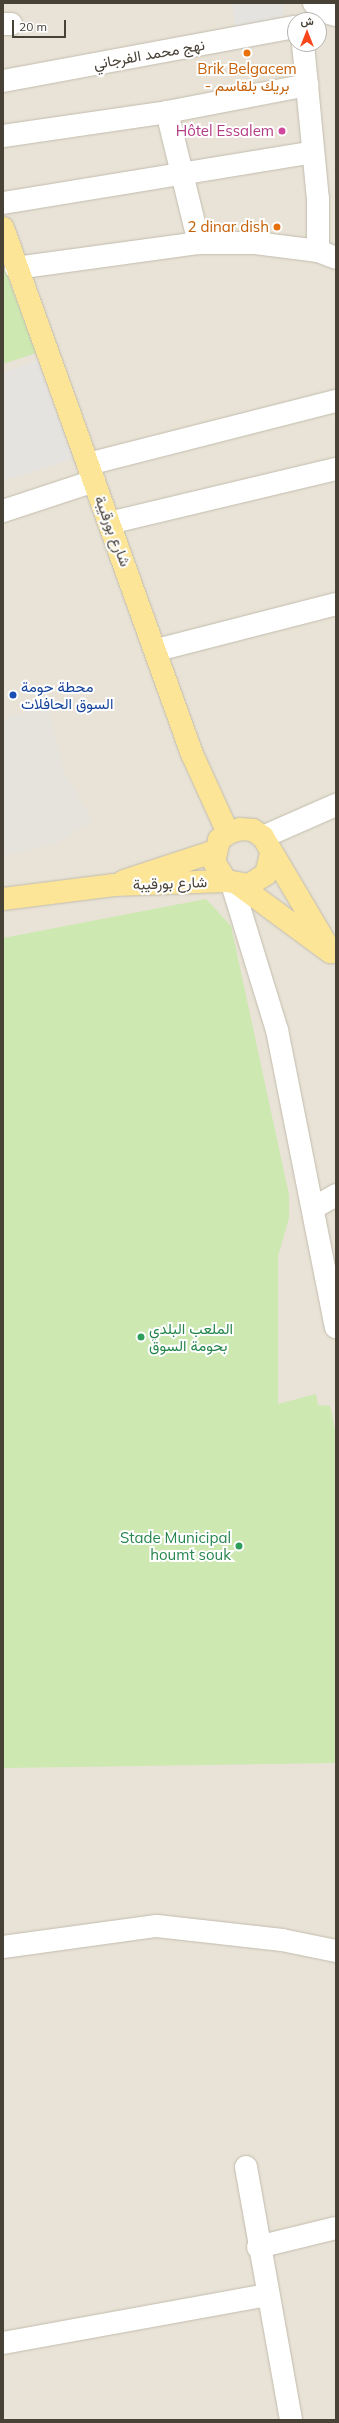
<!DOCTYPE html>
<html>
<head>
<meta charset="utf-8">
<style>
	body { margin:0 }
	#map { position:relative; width:339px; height:2423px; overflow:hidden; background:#f4f1e8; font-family:Mulish,Vazirmatn,sans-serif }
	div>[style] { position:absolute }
	.residential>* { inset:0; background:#e8e3d6 }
	.industrial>* { inset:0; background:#e6e2dc }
	.green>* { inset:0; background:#cde8b1 }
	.parking>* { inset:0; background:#e5e3df }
	.roads { filter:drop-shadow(0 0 1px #c2bcad) drop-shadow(0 0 1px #c2bcad) }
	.minor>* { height:22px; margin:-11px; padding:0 11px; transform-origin:11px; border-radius:11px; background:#fff }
	.major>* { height:22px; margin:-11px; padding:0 11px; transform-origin:11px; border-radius:11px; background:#fde597 }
	.dots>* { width:11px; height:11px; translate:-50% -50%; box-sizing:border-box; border:2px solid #fff; border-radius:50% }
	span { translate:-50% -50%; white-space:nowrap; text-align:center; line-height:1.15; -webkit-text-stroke:4px #fff; paint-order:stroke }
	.street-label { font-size:15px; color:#474136 }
	.food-label { font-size:15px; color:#c56008 }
	.right { translate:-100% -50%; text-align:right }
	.hotel-label { font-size:15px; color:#b23c85 }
	.transit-label { font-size:15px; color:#164399 }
	.left { translate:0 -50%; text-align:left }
	.leisure-label { font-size:15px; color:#27864d }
	.frame { position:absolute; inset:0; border:4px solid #474136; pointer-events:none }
	.north { position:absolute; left:287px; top:12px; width:40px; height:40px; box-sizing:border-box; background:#fff; border:1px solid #b5b3af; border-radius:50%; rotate:0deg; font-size:11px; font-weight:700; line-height:16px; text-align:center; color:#474136 }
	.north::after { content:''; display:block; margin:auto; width:14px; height:18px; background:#f8451a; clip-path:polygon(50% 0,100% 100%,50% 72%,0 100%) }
	.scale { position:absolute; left:12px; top:20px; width:54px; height:18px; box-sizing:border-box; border:2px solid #474136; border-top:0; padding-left:5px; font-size:12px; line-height:14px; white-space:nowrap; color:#474136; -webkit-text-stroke:3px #fff; paint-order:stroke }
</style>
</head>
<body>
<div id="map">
	<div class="residential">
		<i style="clip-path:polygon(evenodd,3px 3px,336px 3px,336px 2420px,3px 2420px,3px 3px,295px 20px,319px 20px,319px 44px,295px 44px,295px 20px)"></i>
	</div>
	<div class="industrial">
		<i style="clip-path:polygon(48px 705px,65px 773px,93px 820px,56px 844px,3px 856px,3px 719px)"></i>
	</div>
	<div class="green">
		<i style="clip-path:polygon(3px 264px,36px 353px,3px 364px)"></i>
		<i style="clip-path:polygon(206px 899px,231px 926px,289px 1195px,289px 1218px,278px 1256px,278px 1404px,316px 1394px,318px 1405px,330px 1406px,336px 1434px,336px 1763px,3px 1768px,3px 938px)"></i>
	</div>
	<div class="parking">
		<i style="clip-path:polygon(232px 3px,282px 3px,284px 20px,235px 26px)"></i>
		<i style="clip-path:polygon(38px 360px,72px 459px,3px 481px,3px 372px)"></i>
	</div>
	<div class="roads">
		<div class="minor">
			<i style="left:314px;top:3px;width:11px;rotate:45deg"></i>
			<i style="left:322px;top:11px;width:15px;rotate:16deg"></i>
			<i style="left:3px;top:24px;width:8px"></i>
			<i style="left:303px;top:44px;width:156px;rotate:84.5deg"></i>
			<i style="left:318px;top:199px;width:52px;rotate:90deg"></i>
			<i style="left:3px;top:81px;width:297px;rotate:-10.5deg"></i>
			<i style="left:167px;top:112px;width:135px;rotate:76.3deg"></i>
			<i style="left:3px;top:136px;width:166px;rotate:-8.3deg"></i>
			<i style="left:167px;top:112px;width:143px;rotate:-10.9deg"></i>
			<i style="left:3px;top:203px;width:314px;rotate:-9.3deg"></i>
			<i style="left:16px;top:268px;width:185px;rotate:-7.8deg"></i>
			<i style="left:199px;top:243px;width:56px"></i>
			<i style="left:255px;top:243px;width:64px;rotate:7.2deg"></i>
			<i style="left:318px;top:251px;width:19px;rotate:21deg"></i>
			<i style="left:88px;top:464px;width:256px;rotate:-14.3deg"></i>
			<i style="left:3px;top:511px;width:96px;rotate:-18.2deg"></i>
			<i style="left:109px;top:523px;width:233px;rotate:-13.4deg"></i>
			<i style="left:157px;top:650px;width:185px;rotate:-14.4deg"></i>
			<i style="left:263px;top:837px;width:80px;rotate:-23.7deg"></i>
			<i style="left:232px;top:884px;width:153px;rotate:72.9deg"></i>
			<i style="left:277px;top:1030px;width:303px;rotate:78.8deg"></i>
			<i style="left:313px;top:1208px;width:26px;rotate:-29deg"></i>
			<i style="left:3px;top:1947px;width:155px;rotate:-7.8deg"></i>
			<i style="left:157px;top:1926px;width:126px;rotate:6.4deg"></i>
			<i style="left:282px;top:1940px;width:55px;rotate:11.5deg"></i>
			<i style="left:246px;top:2167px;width:257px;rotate:79.9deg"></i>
			<i style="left:258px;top:2247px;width:80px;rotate:-13.7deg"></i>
			<i style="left:3px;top:2343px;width:268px;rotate:-10.3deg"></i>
		</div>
		<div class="major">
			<i style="left:3px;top:228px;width:559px;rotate:70.24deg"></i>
			<i style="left:192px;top:754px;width:87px;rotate:65.5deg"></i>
			<i style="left:271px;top:854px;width:21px;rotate:104deg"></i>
			<i style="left:266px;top:874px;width:20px;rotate:147deg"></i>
			<i style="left:249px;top:885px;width:23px;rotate:-170deg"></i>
			<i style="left:226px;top:881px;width:22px;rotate:-122deg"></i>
			<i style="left:214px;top:862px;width:23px;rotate:-77deg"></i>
			<i style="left:219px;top:840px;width:11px;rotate:-38deg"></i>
			<i style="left:228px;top:833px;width:13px;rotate:-18deg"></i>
			<i style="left:240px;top:829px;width:13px;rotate:4deg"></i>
			<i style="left:253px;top:830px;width:12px;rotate:35deg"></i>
			<i style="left:263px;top:837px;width:134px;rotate:59.4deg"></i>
			<i style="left:124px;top:881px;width:96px;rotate:-18.2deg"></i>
			<i style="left:239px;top:885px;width:112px;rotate:36.3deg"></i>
			<i style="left:3px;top:899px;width:112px;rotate:-7.2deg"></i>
			<i style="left:114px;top:885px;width:112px;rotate:-2deg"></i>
		</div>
	</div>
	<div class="dots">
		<i style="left:247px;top:53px;background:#e8710a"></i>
		<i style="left:282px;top:131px;background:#d1479c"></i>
		<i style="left:277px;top:227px;background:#e8710a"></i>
		<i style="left:13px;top:695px;background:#1a4fb4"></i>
		<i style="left:141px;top:1337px;background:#2e9e5b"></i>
		<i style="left:239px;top:1546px;background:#2e9e5b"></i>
	</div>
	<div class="street-label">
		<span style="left:149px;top:54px;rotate:-10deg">نهج محمد الفرجاني</span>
		<span style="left:113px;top:531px;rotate:69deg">شارع بورقيبة</span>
		<span style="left:170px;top:883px;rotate:-2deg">شارع بورقيبة</span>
	</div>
	<div class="food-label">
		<span style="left:247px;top:77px">Brik Belgacem<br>- بريك بلقاسم</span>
		<span class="right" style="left:269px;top:227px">2 dinar dish</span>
	</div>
	<div class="hotel-label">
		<span class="right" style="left:274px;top:131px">Hôtel Essalem</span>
	</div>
	<div class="transit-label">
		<span class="left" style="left:21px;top:695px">محطة حومة<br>السوق الحافلات</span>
	</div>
	<div class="leisure-label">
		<span class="left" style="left:149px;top:1337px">الملعب البلدي<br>بحومة السوق</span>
		<span class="right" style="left:231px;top:1546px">Stade Municipal<br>houmt souk</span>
	</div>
	<div class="frame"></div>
	<div class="north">ش</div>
	<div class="scale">20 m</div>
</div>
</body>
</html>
